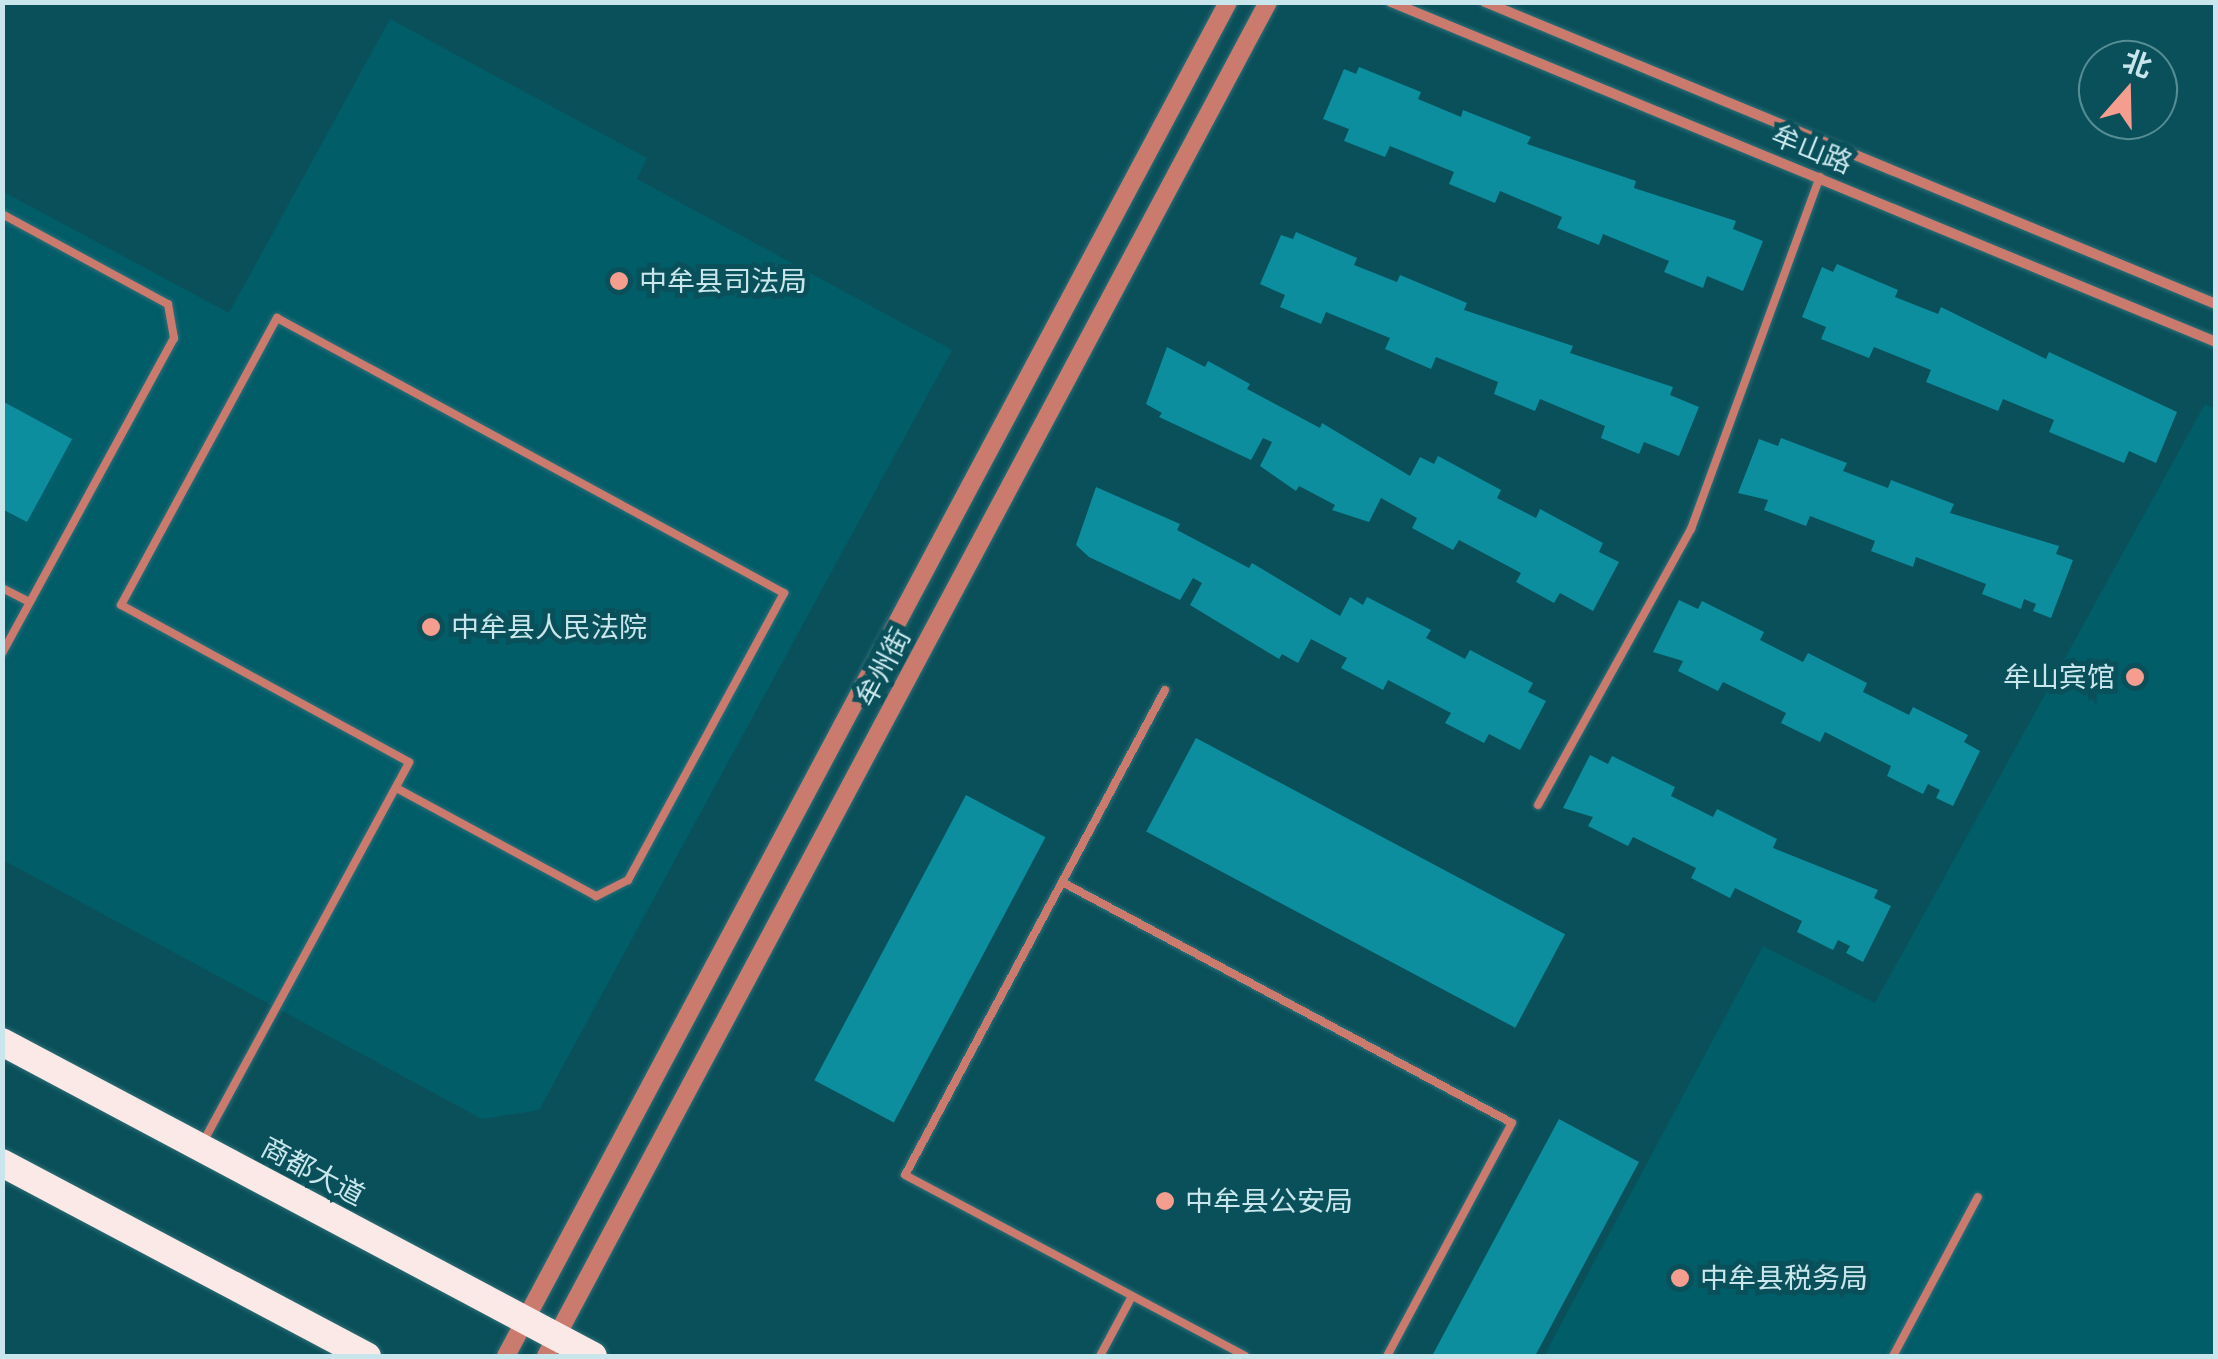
<!DOCTYPE html>
<html>
<head>
<meta charset="utf-8">
<style>
	body { margin:0 }
	#map { position:relative; width:2218px; height:1359px; overflow:hidden; background:#0a505a; font-family:Inter,"Noto Sans SC",sans-serif }
	div>[style] { position:absolute }
	.built>* { inset:0; background:#015d68 }
	.building>* { inset:0; background:#0c8e9f; transform-origin:0 0 }
	.roads { filter:drop-shadow(0 0 2px #306e77) drop-shadow(0 0 2px #306e77) }
	.service>* { height:8px; margin:-4px; padding:0 4px; transform-origin:4px; border-radius:4px; background:#cb7b6e }
	.minor>* { height:10px; margin:-5px; padding:0 5px; transform-origin:5px; border-radius:5px; background:#cb7b6e }
	.tertiary>* { height:18px; margin:-9px; padding:0 9px; transform-origin:9px; border-radius:9px; background:#cb7b6e }
	.trunk>* { height:28px; margin:-14px; padding:0 14px; transform-origin:14px; border-radius:14px; background:#fae9e6 }
	.dots>* { width:28px; height:28px; translate:-50% -50%; box-sizing:border-box; border:5px solid #0a505a; border-radius:50% }
	span { translate:-50% -50%; white-space:nowrap; text-align:center; line-height:1.15; -webkit-text-stroke:10px #0a505a; paint-order:stroke }
	.street-label { font-size:28px; color:#c8e6ec }
	.poi-label { font-size:28px; color:#c8e6ec }
	.left { translate:0 -50%; text-align:left }
	.right { translate:-100% -50%; text-align:right }
	.frame { position:absolute; inset:0; border:5px solid #c8e6ec; pointer-events:none }
	.north { position:absolute; left:2078px; top:40px; width:100px; height:100px; box-sizing:border-box; background:#0a505a; border:2px solid #568c94; border-radius:50%; rotate:20deg; font-size:28px; font-weight:700; line-height:40px; text-align:center; color:#c8e6ec }
	.north::after { content:''; display:block; margin:auto; width:35px; height:45px; background:#f59d8f; clip-path:polygon(50% 0,100% 100%,50% 72%,0 100%) }
</style>
</head>
<body>
<div id="map">
	<div class="built">
		<i style="clip-path:polygon(390px 19px,647px 158px,637px 179px,952px 350px,539px 1110px,482px 1119px,3px 860px,2px 191px,229px 313px)"></i>
		<i style="clip-path:polygon(2205px 404px,2215px 409px,2215px 1356px,1544px 1356px,1763px 946px,1875px 1003px)"></i>
	</div>
	<div class="building">
		<i style="clip-path:polygon(1359px 67px,1421px 92px,1418px 99px,1461px 117px,1463px 110px,1531px 137px,1527px 144px,1636px 181px,1634px 188px,1736px 221px,1733px 229px,1763px 241px,1743px 291px,1707px 276px,1703px 288px,1664px 272px,1669px 261px,1603px 234px,1599px 245px,1557px 228px,1562px 217px,1500px 191px,1495px 203px,1449px 184px,1454px 172px,1390px 146px,1385px 157px,1344px 141px,1349px 129px,1323px 119px,1344px 69px,1356px 74px)"></i>
		<i style="clip-path:polygon(1296px 232px,1357px 258px,1354px 265px,1397px 282px,1400px 275px,1467px 303px,1464px 310px,1573px 346px,1570px 353px,1673px 387px,1670px 395px,1699px 407px,1679px 456px,1644px 442px,1639px 454px,1601px 438px,1605px 426px,1540px 399px,1535px 411px,1494px 394px,1498px 382px,1436px 357px,1431px 369px,1385px 349px,1390px 338px,1326px 312px,1321px 324px,1280px 307px,1285px 295px,1260px 284px,1281px 235px,1293px 239px)"></i>
		<i style="clip-path:polygon(1837px 264px,1898px 290px,1895px 297px,1938px 314px,1941px 307px,2046px 359px,2049px 352px,2177px 412px,2156px 463px,2129px 451px,2124px 463px,2049px 432px,2054px 420px,2003px 399px,1998px 411px,1926px 382px,1931px 370px,1874px 347px,1869px 358px,1821px 339px,1826px 327px,1802px 317px,1822px 267px,1833px 272px)"></i>
		<i style="clip-path:polygon(1167px 347px,1205px 367px,1208px 361px,1250px 384px,1247px 389px,1320px 428px,1322px 423px,1410px 476px,1420px 457px,1434px 464px,1438px 456px,1501px 490px,1497px 498px,1536px 518px,1540px 509px,1603px 543px,1599px 552px,1619px 562px,1593px 611px,1560px 593px,1554px 603px,1516px 582px,1521px 573px,1459px 540px,1453px 550px,1412px 528px,1417px 518px,1381px 498px,1369px 522px,1332px 510px,1335px 505px,1299px 486px,1296px 491px,1260px 466px,1272px 442px,1263px 438px,1251px 460px,1159px 417px,1162px 413px,1146px 404px)"></i>
		<i style="clip-path:polygon(2px 401px,72px 439px,27px 522px,2px 509px)"></i>
		<i style="clip-path:polygon(1781px 438px,1847px 463px,1843px 471px,1888px 488px,1891px 480px,1954px 504px,1950px 513px,2059px 546px,2056px 554px,2073px 560px,2051px 618px,2033px 611px,2036px 604px,2024px 599px,2021px 609px,1982px 594px,1986px 584px,1916px 557px,1913px 567px,1871px 551px,1875px 541px,1810px 516px,1806px 526px,1764px 510px,1768px 500px,1738px 493px,1759px 439px,1778px 446px)"></i>
		<i style="clip-path:polygon(1096px 487px,1180px 524px,1177px 530px,1249px 568px,1252px 563px,1340px 616px,1350px 597px,1363px 605px,1367px 597px,1431px 630px,1426px 638px,1465px 659px,1470px 650px,1533px 683px,1528px 692px,1546px 701px,1520px 750px,1489px 734px,1484px 743px,1445px 723px,1451px 713px,1388px 680px,1383px 690px,1341px 668px,1347px 658px,1311px 639px,1298px 663px,1282px 654px,1279px 659px,1190px 605px,1202px 583px,1193px 578px,1180px 600px,1089px 557px,1076px 545px)"></i>
		<i style="clip-path:polygon(1679px 600px,1698px 609px,1702px 601px,1764px 632px,1760px 640px,1803px 662px,1808px 653px,1867px 683px,1863px 692px,1909px 715px,1913px 707px,1968px 735px,1964px 742px,1980px 751px,1953px 806px,1936px 798px,1940px 790px,1928px 784px,1923px 794px,1887px 776px,1891px 766px,1825px 732px,1820px 742px,1781px 723px,1786px 713px,1723px 682px,1718px 691px,1678px 671px,1683px 661px,1653px 652px)"></i>
		<i style="left:1196px;top:738px;width:418px;height:106px;rotate:28deg"></i>
		<i style="clip-path:polygon(1590px 755px,1608px 764px,1612px 756px,1675px 787px,1671px 796px,1713px 817px,1717px 809px,1777px 839px,1773px 848px,1878px 890px,1874px 898px,1891px 906px,1863px 962px,1846px 953px,1850px 946px,1838px 940px,1833px 950px,1797px 932px,1802px 921px,1735px 888px,1730px 898px,1691px 878px,1696px 868px,1633px 837px,1628px 846px,1588px 826px,1593px 817px,1563px 808px)"></i>
		<i style="left:966px;top:795px;width:90px;height:323px;rotate:28deg"></i>
		<i style="clip-path:polygon(1559px 1119px,1639px 1162px,1535px 1356px,1432px 1356px)"></i>
	</div>
	<div class="roads">
		<div class="service">
			<i style="left:2px;top:214px;width:189px;rotate:28.5deg"></i>
			<i style="left:168px;top:304px;width:35px;rotate:80deg"></i>
			<i style="left:174px;top:338px;width:359px;rotate:118.6deg"></i>
			<i style="left:2px;top:588px;width:31px;rotate:27deg"></i>
			<i style="left:1165px;top:690px;width:550px;rotate:118.19deg"></i>
			<i style="left:905px;top:1175px;width:385px;rotate:28deg"></i>
			<i style="left:1538px;top:805px;width:316px;rotate:-61deg"></i>
			<i style="left:1691px;top:529px;width:375px;rotate:-69.9deg"></i>
			<i style="left:1062px;top:882px;width:510px;rotate:28.17deg"></i>
			<i style="left:1512px;top:1123px;width:264px;rotate:118.2deg"></i>
			<i style="left:202px;top:1144px;width:434px;rotate:-61.5deg"></i>
			<i style="left:409px;top:762px;width:328px;rotate:-151.4deg"></i>
			<i style="left:121px;top:605px;width:327px;rotate:-61.5deg"></i>
			<i style="left:277px;top:318px;width:577px;rotate:28.48deg"></i>
			<i style="left:784px;top:593px;width:327px;rotate:118.5deg"></i>
			<i style="left:628px;top:880px;width:36px;rotate:153deg"></i>
			<i style="left:596px;top:896px;width:227px;rotate:-151.6deg"></i>
			<i style="left:1100px;top:1356px;width:68px;rotate:-61.9deg"></i>
			<i style="left:1893px;top:1356px;width:180px;rotate:-61.9deg"></i>
		</div>
		<div class="minor">
			<i style="left:1391px;top:2px;width:892px;rotate:22.4deg"></i>
			<i style="left:1485px;top:2px;width:791px;rotate:22.45deg"></i>
		</div>
		<div class="tertiary">
			<i style="left:506px;top:1356px;width:1534px;rotate:-61.93deg"></i>
			<i style="left:546px;top:1356px;width:1534px;rotate:-61.93deg"></i>
		</div>
		<div class="trunk">
			<i style="left:2px;top:1042px;width:669px;rotate:27.98deg"></i>
			<i style="left:2px;top:1163px;width:413px;rotate:27.9deg"></i>
		</div>
	</div>
	<div class="dots">
		<i style="left:619px;top:281px;background:#f59d8f"></i>
		<i style="left:431px;top:627px;background:#f59d8f"></i>
		<i style="left:2135px;top:677px;background:#f59d8f"></i>
		<i style="left:1165px;top:1201px;background:#f59d8f"></i>
		<i style="left:1680px;top:1278px;background:#f59d8f"></i>
	</div>
	<div class="street-label">
		<span style="left:1812px;top:149px;rotate:22deg">牟山路</span>
		<span style="left:883px;top:667px;rotate:-62deg">牟州街</span>
		<span style="left:313px;top:1171px;rotate:28deg">商都大道</span>
	</div>
	<div class="poi-label">
		<span class="left" style="left:639px;top:281px">中牟县司法局</span>
		<span class="left" style="left:451px;top:627px">中牟县人民法院</span>
		<span class="right" style="left:2115px;top:677px">牟山宾馆</span>
		<span class="left" style="left:1185px;top:1201px">中牟县公安局</span>
		<span class="left" style="left:1700px;top:1278px">中牟县税务局</span>
	</div>
	<div class="frame"></div>
	<div class="north">北</div>
</div>
</body>
</html>
